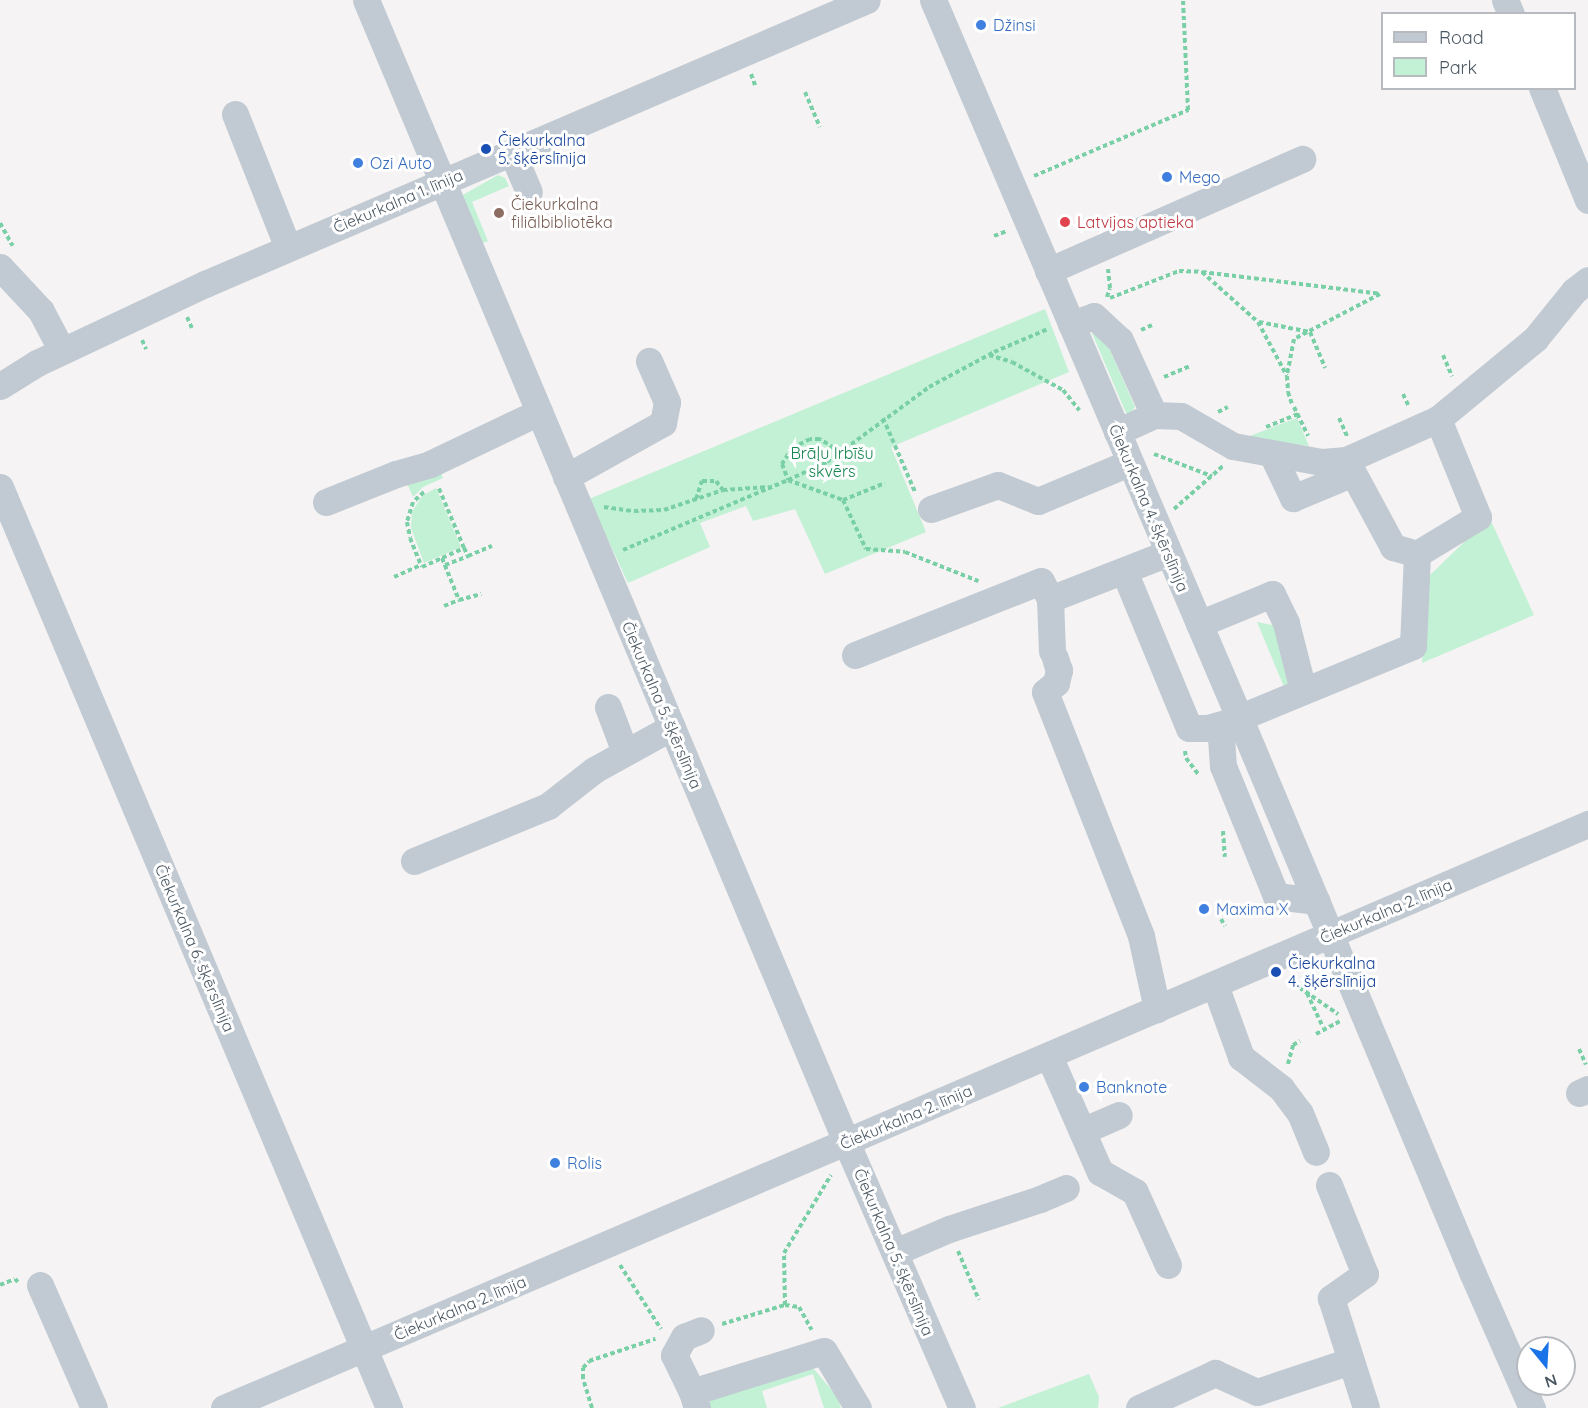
<!DOCTYPE html>
<html>
<head>
<meta charset="utf-8">
<style>
	body { margin:0 }
	#map { position:relative; width:1588px; height:1408px; overflow:hidden; background:#f5f3f3; font-family:Quicksand,sans-serif }
	div>[style] { position:absolute }
	.green>* { inset:0; background:#c3f1d5 }
	.path>* { height:4px; margin-top:-2px; transform-origin:0; background:repeating-linear-gradient(90deg,#7ad0a6 0 4.5px,transparent 0 7.5px) }
	.minor>* { height:27px; margin:-13.5px; padding:0 13.5px; transform-origin:13.5px; border-radius:13.5px; background:#c1cad2 }
	.dots>* { width:16px; height:16px; translate:-50% -50%; box-sizing:border-box; border:3px solid #fff; border-radius:50% }
	span { translate:-50% -50%; white-space:nowrap; text-align:center; line-height:1.15; -webkit-text-stroke:6px #fff; paint-order:stroke }
	.shop-label { font-size:16px; color:#366cbe }
	.left { translate:0 -50%; text-align:left }
	.transit-label { font-size:16px; color:#164399 }
	.street-label { font-size:16px; color:#4a5661 }
	.education-label { font-size:16px; color:#785e54 }
	.health-label { font-size:16px; color:#be3a42 }
	.park-label { font-size:16px; color:#17864f }
	.legend { position:absolute; left:1381px; top:12px; width:195px; height:78px; box-sizing:border-box; background:#fff; border:2px solid #b7bbc0; margin:0; padding:8px 10px; list-style:none; font-size:18px; color:#4a5661 }
	.legend li { display:flex; align-items:center; gap:12px; height:30px }
	.legend b { width:30px; border:2px solid #b7bbc0 }
	.north { position:absolute; left:1516px; top:1336px; width:60px; height:60px; box-sizing:border-box; background:#fff; border:2px solid #b7bbc0; border-radius:50%; rotate:162deg; font-size:16px; font-weight:700; line-height:24px; text-align:center; color:#4a5661 }
	.north::after { content:''; display:block; margin:auto; width:21px; height:27px; background:#1a73e8; clip-path:polygon(50% 0,100% 100%,50% 72%,0 100%) }
</style>
</head>
<body>
<div id="map">
	<div class="green">
		<i style="clip-path:polygon(498px 175px,505px 178px,509px 186px,472px 202px,488px 241px,478px 245px,461px 196px)"></i>
		<i style="clip-path:polygon(1045px 309px,1069px 372px,891px 447px,926px 532px,825px 574px,795px 509px,753px 521px,746px 506px,700px 523px,710px 547px,628px 583px,589px 499px)"></i>
		<i style="clip-path:polygon(1099px 331px,1106px 341px,1135px 407px,1131px 413px,1126px 413px,1092px 333px)"></i>
		<i style="clip-path:polygon(1297px 418px,1309px 446px,1247px 437px)"></i>
		<i style="clip-path:polygon(439px 468px,443px 478px,423px 487px,413px 497px,406px 481px)"></i>
		<i style="clip-path:polygon(436px 488px,461px 547px,424px 563px,411px 528px,412px 512px,422px 496px)"></i>
		<i style="clip-path:polygon(1487px 520px,1491px 521px,1534px 615px,1422px 663px,1429px 576px)"></i>
		<i style="clip-path:polygon(1257px 622px,1277px 626px,1290px 683px,1284px 687px)"></i>
		<i style="clip-path:polygon(812px 1367px,837px 1396px,841px 1408px,824px 1408px,813px 1374px,762px 1391px,767px 1408px,709px 1408px,711px 1396px)"></i>
		<i style="clip-path:polygon(1089px 1374px,1099px 1397px,1098px 1408px,998px 1408px)"></i>
	</div>
	<div class="path">
		<i style="left:751px;top:74px;width:12px;rotate:70deg"></i>
		<i style="left:805px;top:92px;width:38px;rotate:67deg"></i>
		<i style="left:1034px;top:176px;width:168px;rotate:-23.2deg"></i>
		<i style="left:1188px;top:110px;width:110px;rotate:-92.6deg"></i>
		<i style="left:0;top:223px;width:26px;rotate:61deg"></i>
		<i style="left:994px;top:236px;width:14px;rotate:-21deg"></i>
		<i style="left:1202px;top:272px;width:179px;rotate:7deg"></i>
		<i style="left:1380px;top:294px;width:97px;rotate:152.4deg"></i>
		<i style="left:1294px;top:339px;width:38px;rotate:101deg"></i>
		<i style="left:1107px;top:297px;width:9px;rotate:-72deg"></i>
		<i style="left:1110px;top:288px;width:19px;rotate:-96deg"></i>
		<i style="left:1110px;top:298px;width:74px;rotate:-21.4deg"></i>
		<i style="left:1179px;top:271px;width:23px;rotate:2deg"></i>
		<i style="left:1202px;top:272px;width:75px;rotate:41.8deg"></i>
		<i style="left:1258px;top:322px;width:61px;rotate:61.8deg"></i>
		<i style="left:1287px;top:376px;width:16px;rotate:86deg"></i>
		<i style="left:1288px;top:392px;width:13px;rotate:72deg"></i>
		<i style="left:187px;top:317px;width:12px;rotate:66deg"></i>
		<i style="left:1259px;top:322px;width:52px;rotate:11.1deg"></i>
		<i style="left:1310px;top:332px;width:39px;rotate:67deg"></i>
		<i style="left:1141px;top:330px;width:12px;rotate:-24deg"></i>
		<i style="left:142px;top:340px;width:10px;rotate:66deg"></i>
		<i style="left:989px;top:355px;width:24px;rotate:17deg"></i>
		<i style="left:1012px;top:362px;width:58px;rotate:28.8deg"></i>
		<i style="left:1063px;top:390px;width:26px;rotate:51deg"></i>
		<i style="left:1443px;top:355px;width:23px;rotate:67deg"></i>
		<i style="left:1164px;top:377px;width:28px;rotate:-23deg"></i>
		<i style="left:1403px;top:394px;width:14px;rotate:65deg"></i>
		<i style="left:1294px;top:407px;width:32px;rotate:64deg"></i>
		<i style="left:1218px;top:412px;width:11px;rotate:-27deg"></i>
		<i style="left:883px;top:418px;width:81px;rotate:66.6deg"></i>
		<i style="left:1339px;top:418px;width:20px;rotate:66deg"></i>
		<i style="left:1266px;top:427px;width:35px;rotate:-22deg"></i>
		<i style="left:840px;top:452px;width:24px;rotate:-147deg"></i>
		<i style="left:820px;top:439px;width:10px;rotate:180deg"></i>
		<i style="left:810px;top:439px;width:20px;rotate:153deg"></i>
		<i style="left:792px;top:448px;width:19px;rotate:122deg"></i>
		<i style="left:782px;top:464px;width:17px;rotate:69deg"></i>
		<i style="left:788px;top:480px;width:43px;rotate:-24.8deg"></i>
		<i style="left:827px;top:462px;width:127px;rotate:-36.3deg"></i>
		<i style="left:929px;top:387px;width:74px;rotate:-28.3deg"></i>
		<i style="left:994px;top:352px;width:59px;rotate:-23.1deg"></i>
		<i style="left:1154px;top:454px;width:62px;rotate:20.8deg"></i>
		<i style="left:424px;top:492px;width:15px;rotate:138deg"></i>
		<i style="left:413px;top:502px;width:21px;rotate:107deg"></i>
		<i style="left:407px;top:522px;width:16px;rotate:79deg"></i>
		<i style="left:410px;top:538px;width:31px;rotate:68deg"></i>
		<i style="left:422px;top:567px;width:46px;rotate:-24.3deg"></i>
		<i style="left:464px;top:548px;width:67px;rotate:-112.8deg"></i>
		<i style="left:696px;top:499px;width:19px;rotate:-72deg"></i>
		<i style="left:702px;top:481px;width:14px"></i>
		<i style="left:716px;top:481px;width:11px;rotate:52deg"></i>
		<i style="left:843px;top:500px;width:45px;rotate:-22deg"></i>
		<i style="left:604px;top:507px;width:30px;rotate:8deg"></i>
		<i style="left:634px;top:511px;width:30px;rotate:-2deg"></i>
		<i style="left:664px;top:510px;width:62px;rotate:-18.7deg"></i>
		<i style="left:723px;top:490px;width:46px;rotate:-3.7deg"></i>
		<i style="left:1174px;top:509px;width:65px;rotate:-41.3deg"></i>
		<i style="left:464px;top:548px;width:9px;rotate:63deg"></i>
		<i style="left:468px;top:556px;width:26px;rotate:-23deg"></i>
		<i style="left:623px;top:550px;width:179px;rotate:-23deg"></i>
		<i style="left:788px;top:480px;width:59px;rotate:20deg"></i>
		<i style="left:843px;top:500px;width:54px;rotate:64.9deg"></i>
		<i style="left:866px;top:549px;width:39px;rotate:4deg"></i>
		<i style="left:905px;top:552px;width:79px;rotate:21.7deg"></i>
		<i style="left:442px;top:558px;width:45px;rotate:68deg"></i>
		<i style="left:459px;top:600px;width:23px;rotate:-15deg"></i>
		<i style="left:445px;top:565px;width:25px;rotate:-21deg"></i>
		<i style="left:394px;top:577px;width:30px;rotate:-24deg"></i>
		<i style="left:444px;top:606px;width:16px;rotate:-22deg"></i>
		<i style="left:1185px;top:751px;width:7px;rotate:82deg"></i>
		<i style="left:1186px;top:758px;width:21px;rotate:53deg"></i>
		<i style="left:1223px;top:831px;width:26px;rotate:86deg"></i>
		<i style="left:1221px;top:919px;width:8px;rotate:60deg"></i>
		<i style="left:1287px;top:979px;width:62px;rotate:34.5deg"></i>
		<i style="left:1307px;top:993px;width:38px;rotate:65deg"></i>
		<i style="left:1316px;top:1034px;width:27px;rotate:-28deg"></i>
		<i style="left:1579px;top:1049px;width:17px;rotate:66deg"></i>
		<i style="left:1288px;top:1064px;width:20px;rotate:-75deg"></i>
		<i style="left:1293px;top:1045px;width:8px;rotate:-30deg"></i>
		<i style="left:958px;top:1251px;width:53px;rotate:66.8deg"></i>
		<i style="left:620px;top:1265px;width:76px;rotate:57.4deg"></i>
		<i style="left:0;top:1285px;width:16px;rotate:-22deg"></i>
		<i style="left:15px;top:1279px;width:4px;rotate:45deg"></i>
		<i style="left:785px;top:1305px;width:52px;rotate:-91.1deg"></i>
		<i style="left:784px;top:1253px;width:91px;rotate:-58.9deg"></i>
		<i style="left:722px;top:1324px;width:66px;rotate:-16.8deg"></i>
		<i style="left:785px;top:1305px;width:14px;rotate:8deg"></i>
		<i style="left:799px;top:1307px;width:26px;rotate:61deg"></i>
		<i style="left:592px;top:1408px;width:30px;rotate:-107deg"></i>
		<i style="left:583px;top:1379px;width:11px;rotate:-90deg"></i>
		<i style="left:583px;top:1368px;width:9px;rotate:-49deg"></i>
		<i style="left:589px;top:1361px;width:70px;rotate:-18.4deg"></i>
	</div>
	<div class="minor">
		<i style="left:366px;top:0;width:1251px;rotate:67.19deg"></i>
		<i style="left:851px;top:1153px;width:278px;rotate:66.5deg"></i>
		<i style="left:933px;top:0;width:780px;rotate:66.89deg"></i>
		<i style="left:1239px;top:717px;width:602px;rotate:67.23deg"></i>
		<i style="left:1472px;top:1272px;width:149px;rotate:66.2deg"></i>
		<i style="left:1505px;top:0;width:15px;rotate:67deg"></i>
		<i style="left:1542px;top:88px;width:121px;rotate:67.7deg"></i>
		<i style="left:235px;top:114px;width:144px;rotate:68.4deg"></i>
		<i style="left:512px;top:152px;width:43px;rotate:67deg"></i>
		<i style="left:0;top:267px;width:60px;rotate:47deg"></i>
		<i style="left:41px;top:311px;width:45px;rotate:62.3deg"></i>
		<i style="left:1048px;top:271px;width:278px;rotate:-23.8deg"></i>
		<i style="left:1071px;top:324px;width:24px;rotate:-19deg"></i>
		<i style="left:1094px;top:316px;width:35px;rotate:43deg"></i>
		<i style="left:1120px;top:340px;width:82px;rotate:65.6deg"></i>
		<i style="left:0;top:386px;width:44px;rotate:-31.9deg"></i>
		<i style="left:37px;top:363px;width:186px;rotate:-25.2deg"></i>
		<i style="left:205px;top:284px;width:720px;rotate:-23.22deg"></i>
		<i style="left:1438px;top:419px;width:126px;rotate:-39.5deg"></i>
		<i style="left:1535px;top:339px;width:62px;rotate:-50.9deg"></i>
		<i style="left:1574px;top:291px;width:18px;rotate:-38deg"></i>
		<i style="left:1117px;top:432px;width:41px;rotate:-24.7deg"></i>
		<i style="left:1154px;top:415px;width:27px;rotate:2deg"></i>
		<i style="left:1181px;top:416px;width:60px;rotate:30deg"></i>
		<i style="left:1233px;top:446px;width:90px;rotate:10.2deg"></i>
		<i style="left:1322px;top:462px;width:24px;rotate:-5deg"></i>
		<i style="left:1346px;top:460px;width:101px;rotate:-24deg"></i>
		<i style="left:1438px;top:419px;width:106px;rotate:67.8deg"></i>
		<i style="left:1478px;top:517px;width:71px;rotate:148.8deg"></i>
		<i style="left:1417px;top:554px;width:92px;rotate:92.5deg"></i>
		<i style="left:1413px;top:646px;width:199px;rotate:157.6deg"></i>
		<i style="left:1229px;top:722px;width:22px;rotate:164deg"></i>
		<i style="left:1208px;top:728px;width:19px;rotate:180deg"></i>
		<i style="left:1189px;top:728px;width:170px;rotate:-112.5deg"></i>
		<i style="left:1272px;top:454px;width:49px;rotate:64.5deg"></i>
		<i style="left:1293px;top:498px;width:63px;rotate:-22.5deg"></i>
		<i style="left:1346px;top:460px;width:99px;rotate:61.6deg"></i>
		<i style="left:1393px;top:547px;width:25px;rotate:16deg"></i>
		<i style="left:566px;top:477px;width:111px;rotate:-29.1deg"></i>
		<i style="left:663px;top:423px;width:21px;rotate:-79deg"></i>
		<i style="left:667px;top:402px;width:45px;rotate:-113.7deg"></i>
		<i style="left:0;top:487px;width:1000px;rotate:67.1deg"></i>
		<i style="left:326px;top:502px;width:75px;rotate:-21.8deg"></i>
		<i style="left:396px;top:474px;width:35px;rotate:-16deg"></i>
		<i style="left:430px;top:464px;width:121px;rotate:-25.5deg"></i>
		<i style="left:931px;top:509px;width:71px;rotate:-19.7deg"></i>
		<i style="left:998px;top:485px;width:43px;rotate:21.8deg"></i>
		<i style="left:1038px;top:501px;width:99px;rotate:-22.7deg"></i>
		<i style="left:1050px;top:599px;width:52px;rotate:87.8deg"></i>
		<i style="left:1199px;top:624px;width:79px;rotate:-22.3deg"></i>
		<i style="left:1272px;top:594px;width:32px;rotate:64deg"></i>
		<i style="left:1286px;top:623px;width:69px;rotate:75.8deg"></i>
		<i style="left:855px;top:655px;width:200px;rotate:-21.7deg"></i>
		<i style="left:1041px;top:581px;width:20px;rotate:63deg"></i>
		<i style="left:1050px;top:599px;width:127px;rotate:-21.3deg"></i>
		<i style="left:1055px;top:658px;width:13px;rotate:72deg"></i>
		<i style="left:1059px;top:670px;width:13px;rotate:103deg"></i>
		<i style="left:1056px;top:683px;width:14px;rotate:141deg"></i>
		<i style="left:1045px;top:692px;width:262px;rotate:68.5deg"></i>
		<i style="left:1141px;top:936px;width:75px;rotate:77.6deg"></i>
		<i style="left:608px;top:707px;width:48px;rotate:69.3deg"></i>
		<i style="left:1229px;top:722px;width:18px;rotate:117deg"></i>
		<i style="left:1221px;top:738px;width:28px;rotate:86deg"></i>
		<i style="left:1223px;top:766px;width:140px;rotate:67.8deg"></i>
		<i style="left:1276px;top:896px;width:41px;rotate:7deg"></i>
		<i style="left:414px;top:861px;width:145px;rotate:-22.3deg"></i>
		<i style="left:548px;top:806px;width:58px;rotate:-38deg"></i>
		<i style="left:594px;top:770px;width:89px;rotate:-28.9deg"></i>
		<i style="left:1215px;top:985px;width:77px;rotate:70.1deg"></i>
		<i style="left:1241px;top:1057px;width:51px;rotate:37.8deg"></i>
		<i style="left:1281px;top:1088px;width:31px;rotate:53deg"></i>
		<i style="left:1300px;top:1113px;width:42px;rotate:67.7deg"></i>
		<i style="left:1049px;top:1056px;width:127px;rotate:66.3deg"></i>
		<i style="left:1100px;top:1172px;width:40px;rotate:29.7deg"></i>
		<i style="left:1135px;top:1192px;width:80px;rotate:65.7deg"></i>
		<i style="left:1579px;top:1093px;width:10px;rotate:-24deg"></i>
		<i style="left:1082px;top:1131px;width:40px;rotate:-23.4deg"></i>
		<i style="left:1329px;top:1185px;width:96px;rotate:68deg"></i>
		<i style="left:1365px;top:1274px;width:42px;rotate:144.8deg"></i>
		<i style="left:1331px;top:1298px;width:115px;rotate:72.3deg"></i>
		<i style="left:895px;top:1252px;width:59px;rotate:-23.1deg"></i>
		<i style="left:949px;top:1229px;width:96px;rotate:-18.2deg"></i>
		<i style="left:1040px;top:1199px;width:28px;rotate:-23deg"></i>
		<i style="left:40px;top:1285px;width:134px;rotate:66.3deg"></i>
		<i style="left:692px;top:1392px;width:41px;rotate:-115.9deg"></i>
		<i style="left:674px;top:1355px;width:21px;rotate:-61deg"></i>
		<i style="left:684px;top:1337px;width:18px;rotate:-22deg"></i>
		<i style="left:224px;top:1408px;width:1484px;rotate:-23.18deg"></i>
		<i style="left:697px;top:1408px;width:17px;rotate:-107deg"></i>
		<i style="left:692px;top:1392px;width:138px;rotate:-17.3deg"></i>
		<i style="left:824px;top:1351px;width:66px;rotate:59.2deg"></i>
		<i style="left:1139px;top:1408px;width:84px;rotate:-24.7deg"></i>
		<i style="left:1215px;top:1373px;width:46px;rotate:24.3deg"></i>
		<i style="left:1257px;top:1392px;width:98px;rotate:-18.4deg"></i>
	</div>
	<div class="dots">
		<i style="left:981px;top:25px;background:#3f7fe0"></i>
		<i style="left:486px;top:149px;background:#1a4fb4"></i>
		<i style="left:358px;top:163px;background:#3f7fe0"></i>
		<i style="left:1167px;top:177px;background:#3f7fe0"></i>
		<i style="left:499px;top:213px;background:#8d6e63"></i>
		<i style="left:1065px;top:222px;background:#e0444e"></i>
		<i style="left:1204px;top:909px;background:#3f7fe0"></i>
		<i style="left:1276px;top:972px;background:#1a4fb4"></i>
		<i style="left:1084px;top:1087px;background:#3f7fe0"></i>
		<i style="left:555px;top:1163px;background:#3f7fe0"></i>
	</div>
	<div class="shop-label">
		<span class="left" style="left:993px;top:25px">Džinsi</span>
		<span class="left" style="left:370px;top:163px">Ozi Auto</span>
		<span class="left" style="left:1179px;top:177px">Mego</span>
		<span class="left" style="left:1216px;top:909px">Maxima X</span>
		<span class="left" style="left:1096px;top:1087px">Banknote</span>
		<span class="left" style="left:567px;top:1163px">Rolis</span>
	</div>
	<div class="transit-label">
		<span class="left" style="left:498px;top:149px">Čiekurkalna<br>5. šķērslīnija</span>
		<span class="left" style="left:1288px;top:972px">Čiekurkalna<br>4. šķērslīnija</span>
	</div>
	<div class="street-label">
		<span style="left:398px;top:201px;rotate:-23deg">Čiekurkalna 1. līnija</span>
		<span style="left:1149px;top:508px;rotate:67deg">Čiekurkalna 4. šķērslīnija</span>
		<span style="left:662px;top:705px;rotate:67deg">Čiekurkalna 5. šķērslīnija</span>
		<span style="left:1386px;top:911px;rotate:-23deg">Čiekurkalna 2. līnija</span>
		<span style="left:195px;top:948px;rotate:67deg">Čiekurkalna 6. šķērslīnija</span>
		<span style="left:906px;top:1117px;rotate:-23deg">Čiekurkalna 2. līnija</span>
		<span style="left:894px;top:1252px;rotate:67deg">Čiekurkalna 5. šķērslīnija</span>
		<span style="left:460px;top:1308px;rotate:-23deg">Čiekurkalna 2. līnija</span>
	</div>
	<div class="education-label">
		<span class="left" style="left:511px;top:213px">Čiekurkalna<br>filiālbibliotēka</span>
	</div>
	<div class="health-label">
		<span class="left" style="left:1077px;top:222px">Latvijas aptieka</span>
	</div>
	<div class="park-label">
		<span style="left:832px;top:462px">Brāļu Irbīšu<br>skvērs</span>
	</div>
	<ul class="legend">
	<li><b style="height:8px;background:#c1cad2"></b>Road</li>
	<li><b style="height:16px;background:#c3f1d5"></b>Park</li>
	</ul>
	<div class="north">N</div>
</div>
</body>
</html>
